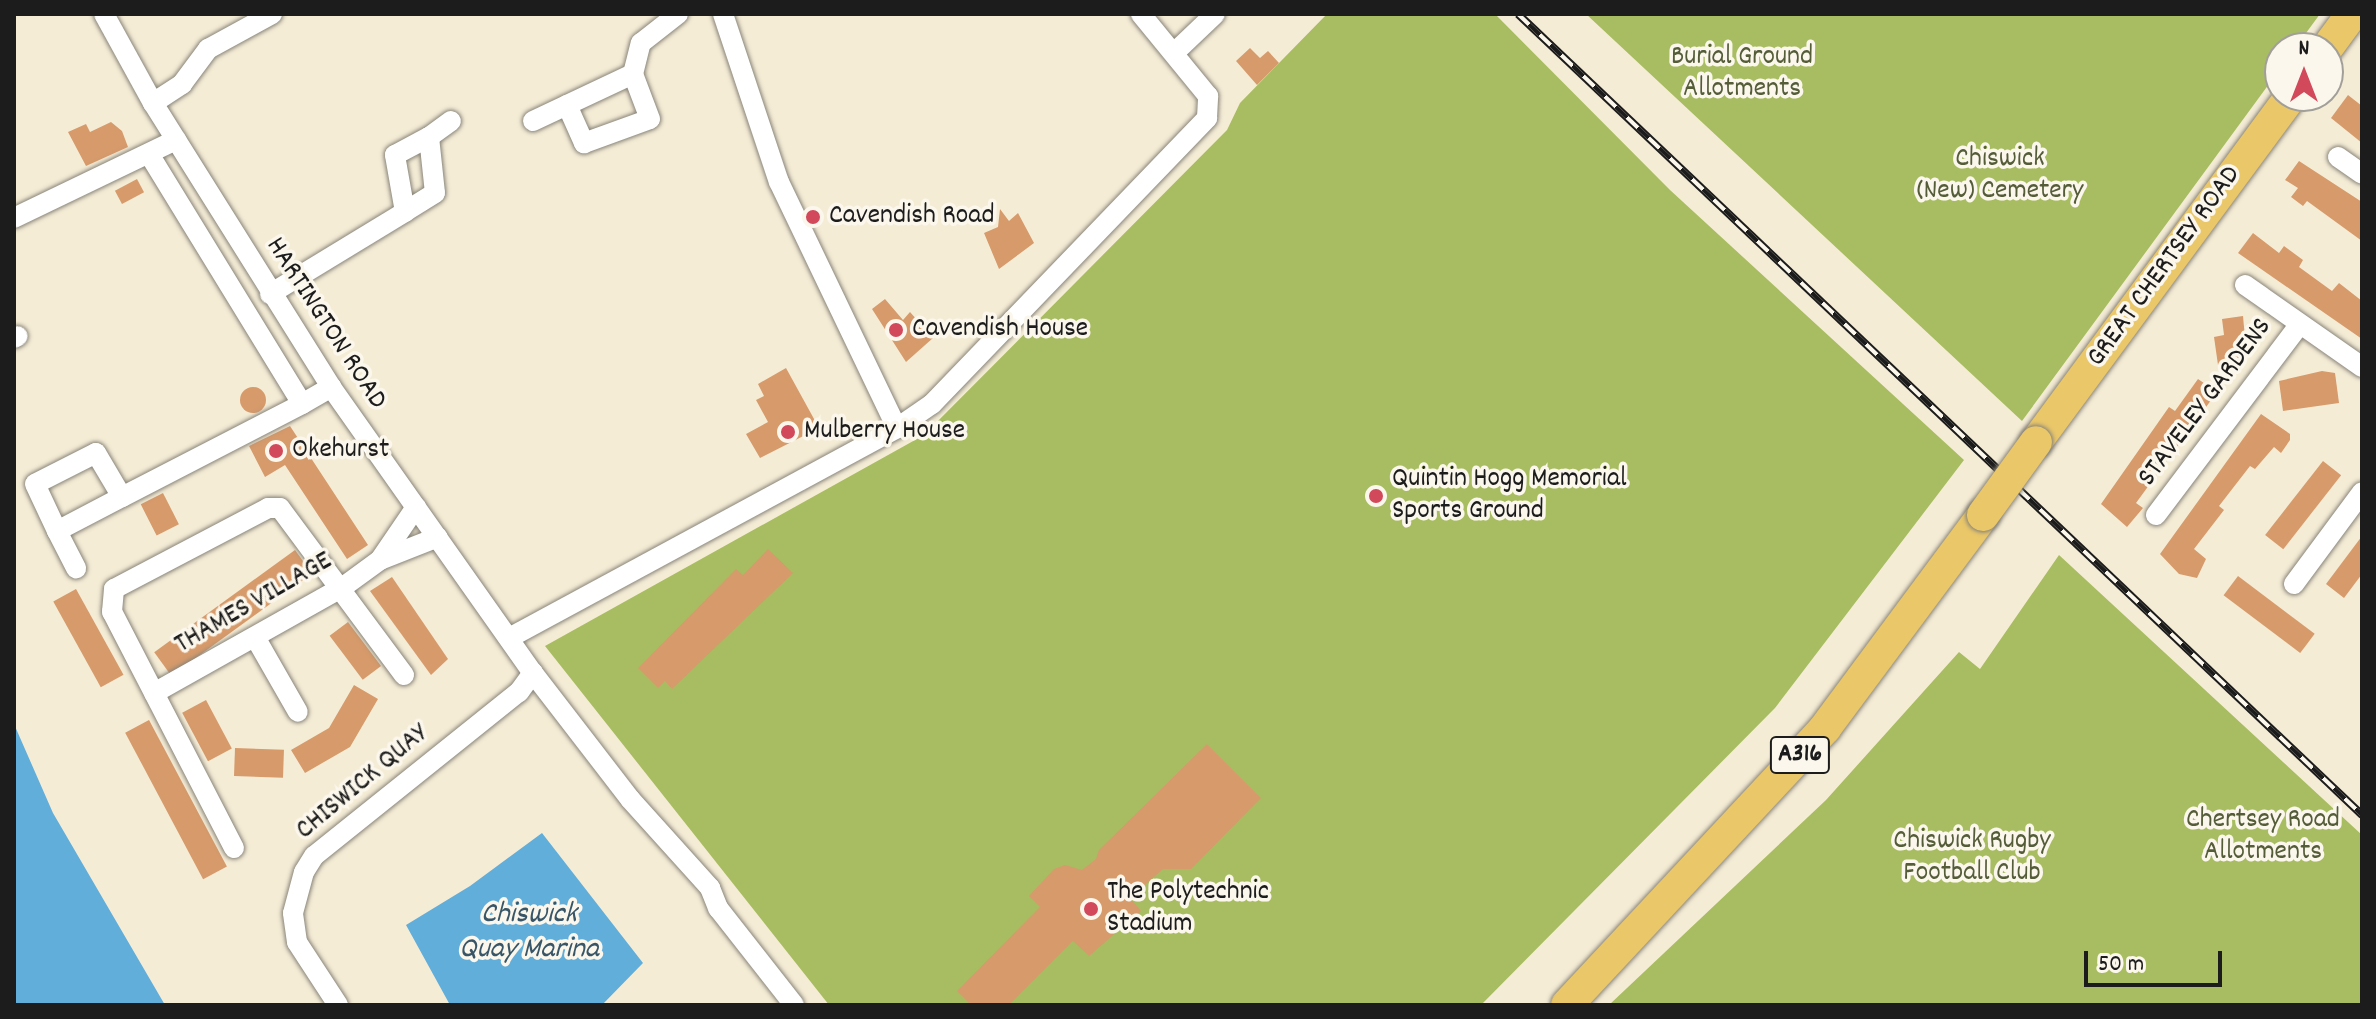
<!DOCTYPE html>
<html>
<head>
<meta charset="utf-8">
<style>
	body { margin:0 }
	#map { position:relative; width:2376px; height:1019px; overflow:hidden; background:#f5ecd6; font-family:Dekko,sans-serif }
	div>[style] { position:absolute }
	.green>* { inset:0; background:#a8bd61 }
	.water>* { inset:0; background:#62aedb }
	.building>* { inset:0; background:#d69a6b; transform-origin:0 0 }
	.round { border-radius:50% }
	.roads { filter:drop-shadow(0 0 2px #888479) drop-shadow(0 0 2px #888479) }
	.minor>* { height:20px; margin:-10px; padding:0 10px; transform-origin:10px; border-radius:10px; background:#fff }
	.trunk>* { height:32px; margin:-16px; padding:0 16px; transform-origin:16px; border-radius:16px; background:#eac769 }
	.rail>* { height:8px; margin-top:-4px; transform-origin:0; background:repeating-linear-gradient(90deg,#fbf7ec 0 15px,#1c1c1c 0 30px); box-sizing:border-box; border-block:2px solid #1c1c1c }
	.bridges { filter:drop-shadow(0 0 2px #888479) drop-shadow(0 0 2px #888479) }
	.trunk-bridge>* { height:32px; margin:-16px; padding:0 16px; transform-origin:16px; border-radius:16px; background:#eac769 }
	.dots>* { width:22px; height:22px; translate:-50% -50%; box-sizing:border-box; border:4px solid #fbf7ec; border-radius:50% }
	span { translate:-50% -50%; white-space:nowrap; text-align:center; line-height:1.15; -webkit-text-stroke:7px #fbf7ec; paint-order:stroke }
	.shield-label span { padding:2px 6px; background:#fbf7ec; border:2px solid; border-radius:6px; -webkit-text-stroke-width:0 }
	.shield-label { font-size:26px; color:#1c1c1c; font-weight:700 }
	.park-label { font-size:28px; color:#545c38 }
	.poi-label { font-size:28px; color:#1c1c1c }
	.left { translate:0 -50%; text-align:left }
	.street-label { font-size:28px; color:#1c1c1c }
	.water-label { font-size:30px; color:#385668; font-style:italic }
	.frame { position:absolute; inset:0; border:16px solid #1c1c1c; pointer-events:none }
	.north { position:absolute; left:2264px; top:32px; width:80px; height:80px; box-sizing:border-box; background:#fbf7ec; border:2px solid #a29f99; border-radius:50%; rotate:0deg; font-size:22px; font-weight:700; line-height:32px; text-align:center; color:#1c1c1c }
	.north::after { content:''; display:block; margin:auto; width:28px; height:36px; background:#d1495b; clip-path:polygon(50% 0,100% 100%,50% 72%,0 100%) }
	.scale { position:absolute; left:2084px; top:951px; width:138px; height:36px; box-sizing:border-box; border:4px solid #1c1c1c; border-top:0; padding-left:10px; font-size:24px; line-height:28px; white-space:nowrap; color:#1c1c1c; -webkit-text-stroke:6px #fbf7ec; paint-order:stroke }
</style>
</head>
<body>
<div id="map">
	<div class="green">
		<i style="clip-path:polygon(1327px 14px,1495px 14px,1670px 190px,1964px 460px,1775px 708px,1481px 1005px,829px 1005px,545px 646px,924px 435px,1227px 130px,1240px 103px)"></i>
		<i style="clip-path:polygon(1586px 14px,2320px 14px,2295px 48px,2280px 48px,2280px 69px,2022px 421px)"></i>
		<i style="clip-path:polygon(2059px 555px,2362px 835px,2362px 1005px,1609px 1005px,1826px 800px,1959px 652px,1980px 669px)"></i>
	</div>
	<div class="water">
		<i style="clip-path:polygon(14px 724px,53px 813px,165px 1005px,14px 1005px)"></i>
		<i style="clip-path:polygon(542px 833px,643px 963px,602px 1005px,450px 1005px,406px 925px,470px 886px)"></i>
	</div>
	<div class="building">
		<i style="clip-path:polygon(1250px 48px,1260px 58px,1268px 51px,1279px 63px,1257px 85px,1236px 61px)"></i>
		<i style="clip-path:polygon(2348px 95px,2362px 106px,2362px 143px,2331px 118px)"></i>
		<i style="clip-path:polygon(111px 122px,122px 131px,128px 147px,86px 166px,68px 132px,86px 124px,90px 132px)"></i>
		<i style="clip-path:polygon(2299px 161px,2362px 202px,2362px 241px,2307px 201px,2303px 206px,2291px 197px,2298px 188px,2285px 180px)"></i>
		<i style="left:137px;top:179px;width:15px;height:25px;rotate:62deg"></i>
		<i style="clip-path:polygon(1000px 209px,1009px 221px,1018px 213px,1034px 243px,999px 269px,984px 233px,998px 227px)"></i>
		<i style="clip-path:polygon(2253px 233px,2279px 253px,2284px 246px,2303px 260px,2299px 267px,2332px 291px,2339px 283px,2362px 301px,2362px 339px,2238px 253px)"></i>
		<i style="clip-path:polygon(885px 299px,903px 320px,910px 312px,933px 338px,906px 362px,872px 309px)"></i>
		<i style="clip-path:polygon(2243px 316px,2247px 360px,2218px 365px,2214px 337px,2224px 335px,2222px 319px)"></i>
		<i style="clip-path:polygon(786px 368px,819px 428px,760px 458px,746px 434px,768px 422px,756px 400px,764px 396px,758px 384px)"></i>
		<i style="clip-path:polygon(2322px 371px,2335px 373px,2339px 403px,2283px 411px,2279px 381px)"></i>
		<i style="clip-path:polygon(2198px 379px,2217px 392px,2136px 503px,2143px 508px,2127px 527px,2101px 504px,2169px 407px,2175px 411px)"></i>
		<i class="round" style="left:240px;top:387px;width:26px;height:26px"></i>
		<i style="clip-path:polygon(2261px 414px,2290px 434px,2290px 440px,2281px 453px,2274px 447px,2255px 469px,2250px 466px,2219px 506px,2224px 510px,2194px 549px,2206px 559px,2197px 578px,2179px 574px,2160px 554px)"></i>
		<i style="clip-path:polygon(290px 426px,368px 545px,347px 559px,285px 465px,265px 477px,249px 446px)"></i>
		<i style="left:2323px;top:461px;width:23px;height:94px;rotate:38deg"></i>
		<i style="left:163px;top:493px;width:35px;height:25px;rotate:63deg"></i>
		<i style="clip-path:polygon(2362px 536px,2362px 574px,2344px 598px,2326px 584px)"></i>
		<i style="clip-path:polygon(768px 549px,793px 573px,672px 689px,665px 681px,658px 688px,638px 668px,736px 569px,743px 575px)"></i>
		<i style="left:295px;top:550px;width:29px;height:174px;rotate:54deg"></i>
		<i style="left:2238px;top:576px;width:96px;height:24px;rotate:37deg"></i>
		<i style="clip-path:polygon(392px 577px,448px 659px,431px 675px,370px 591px)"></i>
		<i style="left:76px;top:589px;width:98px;height:26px;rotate:61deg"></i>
		<i style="left:348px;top:622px;width:55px;height:23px;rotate:53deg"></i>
		<i style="clip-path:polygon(354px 685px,378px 699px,350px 747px,305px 773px,291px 750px,329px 728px)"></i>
		<i style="left:206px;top:700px;width:55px;height:27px;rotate:62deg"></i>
		<i style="left:149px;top:720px;width:166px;height:27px;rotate:62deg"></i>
		<i style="clip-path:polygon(1207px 744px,1261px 798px,1191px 869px,1163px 869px,1130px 898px,1141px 911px,1089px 956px,1073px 941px,1009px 1005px,971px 1005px,957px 991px,1040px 907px,1029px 896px,1054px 869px,1065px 865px,1082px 870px,1096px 859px,1099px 850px)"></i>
		<i style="left:235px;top:748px;width:49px;height:28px;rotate:2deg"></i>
	</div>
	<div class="roads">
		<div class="minor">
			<i style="left:104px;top:14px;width:102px;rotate:61.2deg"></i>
			<i style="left:153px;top:103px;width:335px;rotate:57.9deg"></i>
			<i style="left:331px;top:387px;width:350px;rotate:54.8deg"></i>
			<i style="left:533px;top:673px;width:159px;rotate:52.4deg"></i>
			<i style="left:630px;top:799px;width:120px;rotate:48deg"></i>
			<i style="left:710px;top:888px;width:22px;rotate:68deg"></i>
			<i style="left:718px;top:908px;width:123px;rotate:51.9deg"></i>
			<i style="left:723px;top:14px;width:177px;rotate:71.6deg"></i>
			<i style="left:779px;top:182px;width:273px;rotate:64.4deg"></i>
			<i style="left:1175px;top:52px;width:55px;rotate:-43.5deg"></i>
			<i style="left:153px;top:103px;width:35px;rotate:-33deg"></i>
			<i style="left:182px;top:84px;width:44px;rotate:-53.4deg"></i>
			<i style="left:208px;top:49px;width:73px;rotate:-28.7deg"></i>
			<i style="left:567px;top:105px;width:42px;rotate:65.9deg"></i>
			<i style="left:584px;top:143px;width:70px;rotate:-20deg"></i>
			<i style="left:650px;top:119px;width:48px;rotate:-110.7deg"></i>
			<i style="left:533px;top:121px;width:110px;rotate:-25.2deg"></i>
			<i style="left:633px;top:74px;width:32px;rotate:-76deg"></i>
			<i style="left:641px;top:43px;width:47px;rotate:-38.1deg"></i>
			<i style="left:429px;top:137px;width:56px;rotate:83.9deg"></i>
			<i style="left:435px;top:193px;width:36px;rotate:148deg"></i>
			<i style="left:405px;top:212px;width:58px;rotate:-100deg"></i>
			<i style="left:395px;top:155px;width:38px;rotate:-28deg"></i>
			<i style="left:429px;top:137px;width:27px;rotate:-36deg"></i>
			<i style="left:149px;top:154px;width:293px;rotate:58.5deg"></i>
			<i style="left:2338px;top:157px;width:29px;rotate:35deg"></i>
			<i style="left:14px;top:218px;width:180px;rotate:-25.7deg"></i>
			<i style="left:2245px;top:285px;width:143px;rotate:35deg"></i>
			<i style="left:270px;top:294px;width:158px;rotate:-31.3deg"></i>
			<i style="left:14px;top:338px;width:4px;rotate:-27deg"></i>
			<i style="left:122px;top:497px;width:51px;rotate:-120.6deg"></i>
			<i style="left:96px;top:453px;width:68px;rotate:153.1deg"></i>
			<i style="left:35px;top:484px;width:52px;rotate:64.9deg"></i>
			<i style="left:57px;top:531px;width:73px;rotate:-27.6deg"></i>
			<i style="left:122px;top:497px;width:203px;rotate:-27.3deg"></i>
			<i style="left:302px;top:404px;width:34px;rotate:-30deg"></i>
			<i style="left:416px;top:507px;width:64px;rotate:124.2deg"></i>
			<i style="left:380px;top:560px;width:62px;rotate:-21.6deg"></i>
			<i style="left:2156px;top:515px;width:239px;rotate:-53deg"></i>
			<i style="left:57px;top:531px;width:42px;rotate:62.8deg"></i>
			<i style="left:2294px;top:584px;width:114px;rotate:-53.5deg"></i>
			<i style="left:255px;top:637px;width:86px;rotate:60.2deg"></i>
			<i style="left:509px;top:638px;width:441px;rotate:-28.4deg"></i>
			<i style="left:897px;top:428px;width:42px;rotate:-34.4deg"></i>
			<i style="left:932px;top:404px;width:397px;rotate:-46.1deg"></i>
			<i style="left:1207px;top:118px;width:22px;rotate:-87deg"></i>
			<i style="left:1208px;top:96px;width:106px;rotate:-129.3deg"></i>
			<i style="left:154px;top:693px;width:217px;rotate:-29.3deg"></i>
			<i style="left:343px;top:587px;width:46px;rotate:-36.1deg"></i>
			<i style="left:234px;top:848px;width:266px;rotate:-117.3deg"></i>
			<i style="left:112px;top:612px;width:23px;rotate:-85deg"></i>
			<i style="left:114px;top:589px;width:174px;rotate:-27.7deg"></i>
			<i style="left:268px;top:508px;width:12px"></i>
			<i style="left:280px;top:508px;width:208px;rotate:53.4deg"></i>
			<i style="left:338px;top:1005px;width:75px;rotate:-123.1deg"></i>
			<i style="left:297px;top:942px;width:29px;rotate:-98deg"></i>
			<i style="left:293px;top:913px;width:42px;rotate:-75deg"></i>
			<i style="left:304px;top:872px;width:19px;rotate:-58deg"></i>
			<i style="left:314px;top:856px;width:263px;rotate:-38.7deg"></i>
			<i style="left:519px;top:692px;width:24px;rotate:-54deg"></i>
		</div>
		<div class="trunk">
			<i style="left:2327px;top:48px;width:42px;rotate:-53.7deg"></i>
			<i style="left:2036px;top:442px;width:430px;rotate:-53.6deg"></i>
			<i style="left:1567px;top:1005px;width:379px;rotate:-47deg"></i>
			<i style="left:1825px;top:728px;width:265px;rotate:-53.4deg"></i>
		</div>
	</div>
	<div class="rail">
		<i style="left:1518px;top:14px;width:1164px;rotate:43.5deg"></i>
	</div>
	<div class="bridges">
		<div class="trunk-bridge">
			<i style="left:1983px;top:515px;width:90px;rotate:-54deg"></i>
		</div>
	</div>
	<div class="dots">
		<i style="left:813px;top:217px;background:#d1495b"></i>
		<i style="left:896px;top:330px;background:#d1495b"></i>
		<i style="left:788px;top:432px;background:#d1495b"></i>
		<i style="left:276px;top:451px;background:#d1495b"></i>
		<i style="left:1376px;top:496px;background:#d1495b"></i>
		<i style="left:1091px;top:909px;background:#d1495b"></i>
	</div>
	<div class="shield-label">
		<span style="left:1800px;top:755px">A316</span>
	</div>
	<div class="park-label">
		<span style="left:1742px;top:74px">Burial Ground<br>Allotments</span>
		<span style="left:2000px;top:176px">Chiswick<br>(New) Cemetery</span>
		<span style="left:2263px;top:837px">Chertsey Road<br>Allotments</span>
		<span style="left:1972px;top:858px">Chiswick Rugby<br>Football Club</span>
	</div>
	<div class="poi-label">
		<span class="left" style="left:829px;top:217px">Cavendish Road</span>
		<span class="left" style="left:912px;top:330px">Cavendish House</span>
		<span class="left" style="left:804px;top:432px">Mulberry House</span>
		<span class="left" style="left:292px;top:451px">Okehurst</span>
		<span class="left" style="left:1392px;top:496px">Quintin Hogg Memorial<br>Sports Ground</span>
		<span class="left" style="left:1107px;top:909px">The Polytechnic<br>Stadium</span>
	</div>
	<div class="street-label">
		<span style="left:2165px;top:267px;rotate:-54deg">GREAT CHERTSEY ROAD</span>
		<span style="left:325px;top:324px;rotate:57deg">HARTINGTON ROAD</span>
		<span style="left:2206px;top:403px;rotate:-53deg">STAVELEY GARDENS</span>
		<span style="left:254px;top:604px;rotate:-30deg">THAMES VILLAGE</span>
		<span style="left:363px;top:783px;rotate:-40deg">CHISWICK QUAY</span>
	</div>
	<div class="water-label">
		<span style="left:529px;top:933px">Chiswick<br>Quay Marina</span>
	</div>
	<div class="frame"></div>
	<div class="north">N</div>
	<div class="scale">50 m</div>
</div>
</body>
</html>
